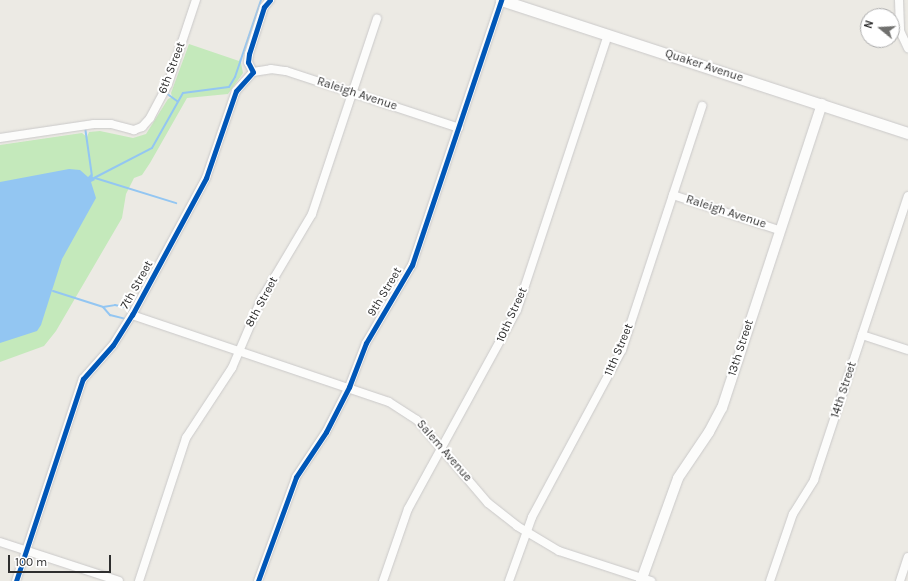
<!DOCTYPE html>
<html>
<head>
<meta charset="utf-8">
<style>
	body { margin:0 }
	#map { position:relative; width:908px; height:581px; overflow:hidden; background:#eceae4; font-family:Karla,sans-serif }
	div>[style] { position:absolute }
	.green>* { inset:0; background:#c4e9bb }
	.water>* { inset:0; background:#93c6f2 }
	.stream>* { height:2px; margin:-1px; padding:0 1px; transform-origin:1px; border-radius:1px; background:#93c6f2 }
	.roads { filter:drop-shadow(0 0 1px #cac9c9) drop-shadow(0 0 1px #cac9c9) }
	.minor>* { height:8px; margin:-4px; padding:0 4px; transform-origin:4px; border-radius:4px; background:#fcfcfb }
	.tertiary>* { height:10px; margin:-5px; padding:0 5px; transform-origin:5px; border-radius:5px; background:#fcfcfb }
	.secondary>* { height:11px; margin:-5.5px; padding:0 5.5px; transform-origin:5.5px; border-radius:5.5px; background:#fcfcfb }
	.cycleway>* { height:5px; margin:-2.5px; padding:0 2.5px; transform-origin:2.5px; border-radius:2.5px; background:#0057b8 }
	span { translate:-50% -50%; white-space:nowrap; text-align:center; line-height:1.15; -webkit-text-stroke:4px #fff; paint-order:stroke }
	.street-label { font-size:12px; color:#2e2e2e }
	.north { position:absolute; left:860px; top:8px; width:40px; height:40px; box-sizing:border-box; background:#fff; border:1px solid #ababab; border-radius:50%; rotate:288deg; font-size:11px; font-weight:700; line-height:16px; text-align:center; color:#2e2e2e }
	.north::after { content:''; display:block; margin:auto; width:14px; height:18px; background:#70706e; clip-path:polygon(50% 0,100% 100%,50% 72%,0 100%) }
	.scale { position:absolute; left:8px; top:555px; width:103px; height:18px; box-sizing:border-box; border:2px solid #2e2e2e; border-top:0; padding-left:5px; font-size:12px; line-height:14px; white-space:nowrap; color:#2e2e2e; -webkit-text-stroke:3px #fff; paint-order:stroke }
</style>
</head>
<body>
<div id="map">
	<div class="green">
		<i style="clip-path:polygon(189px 44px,239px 61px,240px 58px,243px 73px,228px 94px,187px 98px,150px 163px,142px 175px,134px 178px,126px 194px,122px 218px,56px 331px,44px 346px,0 362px,0 145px,82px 133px,87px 137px,89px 132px,100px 131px,133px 138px,146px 134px,168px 99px,172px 97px,171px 93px)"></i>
	</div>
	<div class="water">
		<i style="clip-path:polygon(69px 169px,80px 170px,88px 177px,91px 174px,95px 180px,91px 182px,96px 198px,62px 259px,41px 325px,37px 331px,0 343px,0 182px)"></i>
	</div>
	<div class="stream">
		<i style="left:166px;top:93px;width:14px;rotate:36deg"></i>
		<i style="left:85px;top:127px;width:49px;rotate:81.9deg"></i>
		<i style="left:94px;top:178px;width:65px;rotate:-27.3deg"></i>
		<i style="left:152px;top:148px;width:63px;rotate:-60.6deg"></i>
		<i style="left:183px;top:93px;width:46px;rotate:-7.4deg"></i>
		<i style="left:229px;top:87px;width:12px;rotate:-59deg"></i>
		<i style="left:235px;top:77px;width:81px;rotate:-71.3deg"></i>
		<i style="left:95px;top:178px;width:85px;rotate:17.2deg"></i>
		<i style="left:53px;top:291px;width:52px;rotate:17.7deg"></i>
		<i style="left:103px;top:307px;width:11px;rotate:49deg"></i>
		<i style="left:110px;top:315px;width:16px;rotate:14deg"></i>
		<i style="left:103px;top:307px;width:12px;rotate:-9deg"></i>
		<i style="left:115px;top:305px;width:17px;rotate:13deg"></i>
	</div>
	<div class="roads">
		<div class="minor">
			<i style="left:899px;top:0;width:31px;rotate:88deg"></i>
			<i style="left:900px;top:31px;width:19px;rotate:65deg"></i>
			<i style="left:253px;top:72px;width:18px;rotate:-9deg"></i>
			<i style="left:271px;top:69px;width:15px;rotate:8deg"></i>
			<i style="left:286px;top:71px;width:182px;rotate:18.2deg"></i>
			<i style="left:0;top:138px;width:95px;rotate:-8.5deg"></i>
			<i style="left:94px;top:124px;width:17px"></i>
			<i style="left:111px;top:124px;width:24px;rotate:15deg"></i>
			<i style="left:134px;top:130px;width:9px;rotate:-21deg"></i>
			<i style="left:142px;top:127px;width:12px;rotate:-48deg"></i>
			<i style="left:150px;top:118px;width:38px;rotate:-62deg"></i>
			<i style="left:168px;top:84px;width:89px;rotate:-71.6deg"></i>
			<i style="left:673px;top:195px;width:112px;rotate:18.3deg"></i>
			<i style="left:132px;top:315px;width:271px;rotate:18.7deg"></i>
			<i style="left:389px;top:402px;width:33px;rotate:33deg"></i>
			<i style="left:417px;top:420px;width:109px;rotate:49.5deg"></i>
			<i style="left:488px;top:503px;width:37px;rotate:38deg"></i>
			<i style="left:517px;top:526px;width:49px;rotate:30.8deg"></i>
			<i style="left:559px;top:551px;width:97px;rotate:18.1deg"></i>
			<i style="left:862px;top:335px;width:48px;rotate:18.1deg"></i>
			<i style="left:0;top:542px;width:125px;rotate:18.1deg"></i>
			<i style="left:16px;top:581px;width:213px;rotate:-71.7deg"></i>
			<i style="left:83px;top:379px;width:45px;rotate:-48.6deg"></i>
			<i style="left:113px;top:345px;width:36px;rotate:-58deg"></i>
			<i style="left:132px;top:315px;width:156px;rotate:-61.6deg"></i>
			<i style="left:206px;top:178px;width:92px;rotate:-71deg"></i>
			<i style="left:236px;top:91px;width:25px;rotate:-48deg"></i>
			<i style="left:253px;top:72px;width:11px;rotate:-117deg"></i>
			<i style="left:248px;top:62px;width:8px;rotate:-83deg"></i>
			<i style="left:249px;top:54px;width:49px;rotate:-72.3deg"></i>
			<i style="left:264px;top:7px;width:9px;rotate:-49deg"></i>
			<i style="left:139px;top:581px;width:151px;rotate:-71.8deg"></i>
			<i style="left:186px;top:438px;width:84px;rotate:-56.7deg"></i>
			<i style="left:232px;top:368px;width:74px;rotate:-66.9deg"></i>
			<i style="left:261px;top:300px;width:100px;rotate:-59.3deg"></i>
			<i style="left:312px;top:214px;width:206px;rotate:-71.6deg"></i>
			<i style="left:258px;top:581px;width:111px;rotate:-69.9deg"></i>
			<i style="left:296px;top:477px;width:54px;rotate:-56.3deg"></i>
			<i style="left:326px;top:432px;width:51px;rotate:-62.9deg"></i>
			<i style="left:349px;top:387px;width:47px;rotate:-68.9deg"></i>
			<i style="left:366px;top:343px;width:91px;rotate:-59.5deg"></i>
			<i style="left:412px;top:265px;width:280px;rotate:-71.4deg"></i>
			<i style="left:383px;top:581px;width:76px;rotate:-70.9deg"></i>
			<i style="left:408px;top:509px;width:227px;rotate:-61.3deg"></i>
			<i style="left:517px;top:310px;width:290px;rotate:-71.7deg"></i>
			<i style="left:509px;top:581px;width:68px;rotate:-70.2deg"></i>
			<i style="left:532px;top:517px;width:190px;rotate:-61.7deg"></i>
			<i style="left:622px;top:350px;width:257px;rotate:-71.8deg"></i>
			<i style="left:770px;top:581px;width:71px;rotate:-71.1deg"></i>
			<i style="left:793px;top:514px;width:40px;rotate:-58deg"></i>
			<i style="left:814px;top:480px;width:299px;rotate:-71.7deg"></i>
			<i style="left:900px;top:581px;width:25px;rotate:-72deg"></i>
		</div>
		<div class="tertiary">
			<i style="left:641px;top:581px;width:109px;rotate:-70.2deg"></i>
			<i style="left:678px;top:478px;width:55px;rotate:-56deg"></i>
			<i style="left:709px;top:432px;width:27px;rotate:-62deg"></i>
			<i style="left:722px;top:408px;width:320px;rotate:-71.8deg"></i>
		</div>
		<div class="secondary">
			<i style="left:501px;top:0;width:428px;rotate:18.1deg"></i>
		</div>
	</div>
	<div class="cycleway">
		<i style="left:16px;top:581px;width:213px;rotate:-71.7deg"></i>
		<i style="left:83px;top:379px;width:45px;rotate:-48.6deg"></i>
		<i style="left:113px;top:345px;width:36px;rotate:-58deg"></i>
		<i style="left:132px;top:315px;width:156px;rotate:-61.6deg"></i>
		<i style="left:206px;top:178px;width:92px;rotate:-71deg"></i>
		<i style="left:236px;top:91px;width:25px;rotate:-48deg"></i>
		<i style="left:253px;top:72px;width:11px;rotate:-117deg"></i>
		<i style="left:248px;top:62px;width:8px;rotate:-83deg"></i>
		<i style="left:249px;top:54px;width:49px;rotate:-72.3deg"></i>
		<i style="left:264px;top:7px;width:9px;rotate:-49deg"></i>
		<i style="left:258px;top:581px;width:111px;rotate:-69.9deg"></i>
		<i style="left:296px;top:477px;width:54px;rotate:-56.3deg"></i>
		<i style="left:326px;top:432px;width:51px;rotate:-62.9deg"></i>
		<i style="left:349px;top:387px;width:47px;rotate:-68.9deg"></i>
		<i style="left:366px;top:343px;width:91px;rotate:-59.5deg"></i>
		<i style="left:412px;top:265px;width:280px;rotate:-71.4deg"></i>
	</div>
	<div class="street-label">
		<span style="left:704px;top:66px;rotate:18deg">Quaker Avenue</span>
		<span style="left:172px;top:68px;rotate:-69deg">6th Street</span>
		<span style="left:357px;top:94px;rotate:18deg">Raleigh Avenue</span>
		<span style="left:726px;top:212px;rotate:18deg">Raleigh Avenue</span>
		<span style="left:137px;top:285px;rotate:-61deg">7th Street</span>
		<span style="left:385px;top:292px;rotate:-59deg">9th Street</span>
		<span style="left:262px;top:302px;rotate:-62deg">8th Street</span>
		<span style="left:512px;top:315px;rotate:-66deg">10th Street</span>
		<span style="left:741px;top:348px;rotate:-72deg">13th Street</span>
		<span style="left:619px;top:350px;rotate:-67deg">11th Street</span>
		<span style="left:844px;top:390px;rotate:-72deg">14th Street</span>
		<span style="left:444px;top:451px;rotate:49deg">Salem Avenue</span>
	</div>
	<div class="north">N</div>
	<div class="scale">100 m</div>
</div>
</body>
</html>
